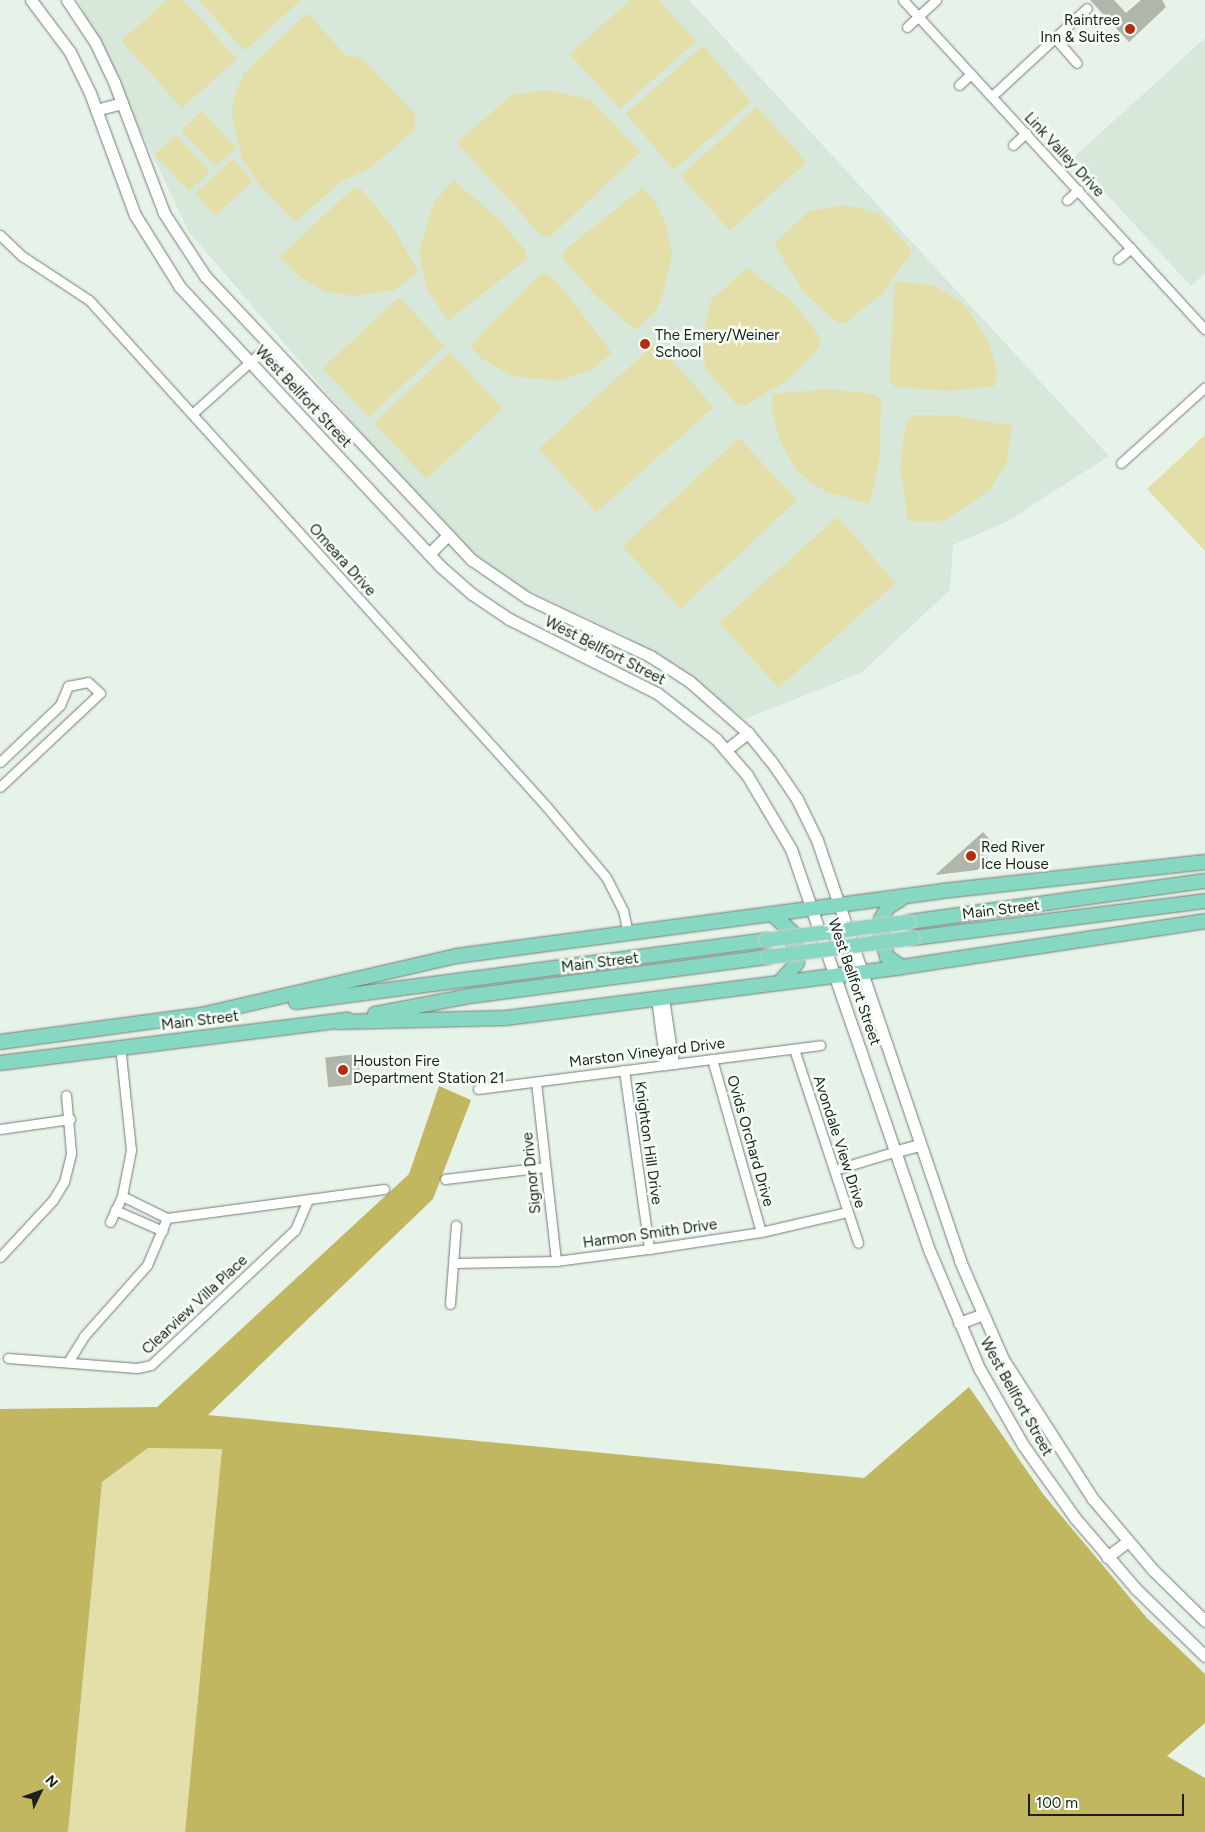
<!DOCTYPE html>
<html>
<head>
<meta charset="utf-8">
<style>
	body { margin:0 }
	#map { position:relative; width:1205px; height:1832px; overflow:hidden; background:#e7f2e9; font-family:Figtree,sans-serif }
	div>[style] { position:absolute }
	.built>* { inset:0; background:#d7e8da }
	.green>* { inset:0; background:#e4dfa8; transform-origin:0 0 }
	.forest>* { inset:0; background:#c1b760 }
	.building>* { inset:0; background:#b1b6ab; transform-origin:0 0 }
	.roads { filter:drop-shadow(0 0 1px #737c74) drop-shadow(0 0 1px #737c74) }
	.minor>* { height:9px; margin:-4.5px; padding:0 4.5px; transform-origin:4.5px; border-radius:4.5px; background:#fff }
	.secondary>* { height:11px; margin:-5.5px; padding:0 5.5px; transform-origin:5.5px; border-radius:5.5px; background:#fff }
	.trunk>* { height:14px; margin:-7px; padding:0 7px; transform-origin:7px; border-radius:7px; background:#87d8c3 }
	.bridges { filter:drop-shadow(0 0 1px #cdcecd) drop-shadow(0 0 1px #cdcecd) }
	.trunk-bridge>* { height:14px; margin:-7px; padding:0 7px; transform-origin:7px; border-radius:7px; background:#87d8c3 }
	.dots>* { width:14px; height:14px; translate:-50% -50%; box-sizing:border-box; border:2px solid #f5fff6; border-radius:50% }
	span { translate:-50% -50%; white-space:nowrap; text-align:center; line-height:1.15; -webkit-text-stroke:5px #f5fff6; paint-order:stroke }
	.poi-label { font-size:15px; color:#1c1f1c }
	.right { translate:-100% -50%; text-align:right }
	.left { translate:0 -50%; text-align:left }
	.street-label { font-size:15px; color:#1c1f1c }
	.north { position:absolute; left:15px; top:1767px; width:50px; height:50px; -webkit-text-stroke:4px #f5fff6; paint-order:stroke; rotate:48deg; font-size:14px; font-weight:700; line-height:20px; text-align:center; color:#1c1f1c }
	.north::after { content:''; display:block; margin:auto; width:18px; height:22px; background:#1c1f1c; clip-path:polygon(50% 0,100% 100%,50% 72%,0 100%) }
	.scale { position:absolute; left:1028px; top:1794px; width:156px; height:22px; box-sizing:border-box; border:2px solid #1c1f1c; border-top:0; padding-left:6px; font-size:15px; line-height:18px; white-space:nowrap; color:#1c1f1c; -webkit-text-stroke:4px #f5fff6; paint-order:stroke }
</style>
</head>
<body>
<div id="map">
	<div class="built">
		<i style="clip-path:polygon(78px 0,689px 0,1109px 456px,1008px 521px,953px 545px,950px 590px,861px 673px,745px 719px,626px 636px,498px 577px,409px 489px,189px 232px)"></i>
		<i style="clip-path:polygon(1205px 38px,1205px 273px,1191px 286px,1073px 158px)"></i>
	</div>
	<div class="green">
		<i style="clip-path:polygon(167px 0,183px 0,237px 59px,182px 108px,121px 41px)"></i>
		<i style="clip-path:polygon(198px 0,301px 0,245px 51px)"></i>
		<i style="clip-path:polygon(630px 0,659px 0,696px 41px,620px 109px,570px 54px)"></i>
		<i style="clip-path:polygon(307px 13px,346px 55px,361px 58px,415px 114px,415px 129px,368px 170px,343px 180px,295px 222px,262px 188px,241px 157px,232px 117px,233px 100px,244px 73px)"></i>
		<i style="left:703px;top:46px;width:74px;height:103px;rotate:49deg"></i>
		<i style="clip-path:polygon(546px 90px,590px 99px,640px 152px,550px 237px,541px 235px,457px 143px,511px 95px)"></i>
		<i style="left:757px;top:107px;width:74px;height:103px;rotate:48deg"></i>
		<i style="left:202px;top:111px;width:50px;height:28px;rotate:47deg"></i>
		<i style="left:176px;top:135px;width:50px;height:29px;rotate:47deg"></i>
		<i style="left:233px;top:159px;width:30px;height:51px;rotate:48deg"></i>
		<i style="clip-path:polygon(454px 180px,498px 219px,526px 251px,527px 259px,448px 321px,426px 287px,419px 251px,434px 202px)"></i>
		<i style="clip-path:polygon(353px 188px,362px 190px,393px 228px,419px 272px,394px 290px,353px 296px,325px 291px,301px 278px,280px 257px)"></i>
		<i style="clip-path:polygon(642px 188px,656px 203px,667px 227px,672px 255px,662px 298px,655px 312px,635px 330px,595px 295px,563px 259px,564px 251px)"></i>
		<i style="clip-path:polygon(846px 205px,880px 214px,912px 251px,882px 294px,845px 323px,836px 322px,803px 291px,774px 244px,809px 211px)"></i>
		<i style="clip-path:polygon(747px 268px,792px 301px,820px 337px,819px 348px,786px 381px,746px 405px,737px 405px,705px 368px,703px 336px,711px 300px)"></i>
		<i style="clip-path:polygon(541px 273px,549px 274px,566px 293px,612px 353px,593px 369px,560px 381px,512px 376px,482px 359px,470px 346px)"></i>
		<i style="clip-path:polygon(895px 281px,935px 286px,964px 304px,989px 341px,997px 372px,995px 386px,949px 391px,895px 387px,889px 380px)"></i>
		<i style="left:399px;top:297px;width:67px;height:104px;rotate:47deg"></i>
		<i style="left:656px;top:343px;width:86px;height:158px;rotate:48deg"></i>
		<i style="left:450px;top:352px;width:77px;height:104px;rotate:47deg"></i>
		<i style="clip-path:polygon(828px 389px,875px 394px,881px 401px,880px 456px,870px 504px,826px 492px,810px 482px,795px 468px,779px 439px,772px 410px,773px 394px)"></i>
		<i style="clip-path:polygon(914px 415px,957px 416px,1012px 426px,1007px 462px,989px 491px,943px 521px,908px 521px,900px 468px,906px 422px)"></i>
		<i style="clip-path:polygon(1205px 435px,1205px 551px,1147px 489px)"></i>
		<i style="left:739px;top:438px;width:85px;height:159px;rotate:47deg"></i>
		<i style="left:837px;top:517px;width:88px;height:158px;rotate:48deg"></i>
		<i style="clip-path:polygon(148px 1448px,222px 1448px,185px 1832px,68px 1832px,102px 1482px)"></i>
	</div>
	<div class="forest">
		<i style="clip-path:polygon(439px 1086px,471px 1100px,433px 1199px,208px 1415px,864px 1478px,969px 1387px,1043px 1494px,1146px 1617px,1205px 1674px,1205px 1723px,1167px 1756px,1205px 1778px,1205px 1832px,185px 1832px,222px 1449px,148px 1448px,102px 1482px,68px 1832px,0 1832px,0 1409px,157px 1407px,409px 1174px)"></i>
	</div>
	<div class="building">
		<i style="clip-path:polygon(1090px 0,1114px 0,1126px 13px,1141px 0,1162px 0,1166px 7px,1129px 42px)"></i>
		<i style="clip-path:polygon(983px 832px,992px 842px,982px 852px,989px 860px,977px 870px,935px 875px)"></i>
		<i style="left:358px;top:1054px;width:30px;height:33px;rotate:84deg"></i>
	</div>
	<div class="roads">
		<div class="minor">
			<i style="left:903px;top:0;width:447px;rotate:47.5deg"></i>
			<i style="left:907px;top:27px;width:40px;rotate:-43deg"></i>
			<i style="left:1055px;top:38px;width:33px;rotate:49deg"></i>
			<i style="left:959px;top:85px;width:16px;rotate:-43deg"></i>
			<i style="left:992px;top:96px;width:129px;rotate:-42.8deg"></i>
			<i style="left:1013px;top:145px;width:18px;rotate:-43deg"></i>
			<i style="left:1067px;top:200px;width:15px;rotate:-42deg"></i>
			<i style="left:0;top:235px;width:30px;rotate:44deg"></i>
			<i style="left:22px;top:256px;width:80px;rotate:33.3deg"></i>
			<i style="left:89px;top:300px;width:682px;rotate:47.91deg"></i>
			<i style="left:546px;top:806px;width:93px;rotate:49.8deg"></i>
			<i style="left:606px;top:877px;width:37px;rotate:63deg"></i>
			<i style="left:623px;top:910px;width:25px;rotate:78deg"></i>
			<i style="left:1118px;top:259px;width:17px;rotate:-40deg"></i>
			<i style="left:192px;top:414px;width:103px;rotate:-41.9deg"></i>
			<i style="left:1121px;top:463px;width:113px;rotate:-42.1deg"></i>
			<i style="left:0;top:762px;width:83px;rotate:-43.5deg"></i>
			<i style="left:60px;top:705px;width:21px;rotate:-67deg"></i>
			<i style="left:68px;top:686px;width:20px;rotate:-11deg"></i>
			<i style="left:88px;top:682px;width:16px;rotate:43deg"></i>
			<i style="left:100px;top:693px;width:137px;rotate:136.8deg"></i>
			<i style="left:664px;top:998px;width:67px;rotate:81.4deg"></i>
			<i style="left:656px;top:999px;width:67px;rotate:82.2deg"></i>
			<i style="left:794px;top:1049px;width:204px;rotate:71.7deg"></i>
			<i style="left:712px;top:1059px;width:180px;rotate:74.2deg"></i>
			<i style="left:624px;top:1070px;width:181px;rotate:82deg"></i>
			<i style="left:536px;top:1082px;width:180px;rotate:83.6deg"></i>
			<i style="left:478px;top:1089px;width:345px;rotate:-7.3deg"></i>
			<i style="left:0;top:1129px;width:71px;rotate:-8.1deg"></i>
			<i style="left:834px;top:1170px;width:66px;rotate:-16.8deg"></i>
			<i style="left:445px;top:1179px;width:101px;rotate:-6.8deg"></i>
			<i style="left:122px;top:1196px;width:50px;rotate:26.1deg"></i>
			<i style="left:167px;top:1218px;width:219px;rotate:-7.6deg"></i>
			<i style="left:115px;top:1210px;width:52px;rotate:23.6deg"></i>
			<i style="left:110px;top:1222px;width:29px;rotate:-65deg"></i>
			<i style="left:122px;top:1196px;width:47px;rotate:-78.9deg"></i>
			<i style="left:131px;top:1150px;width:105px;rotate:-96deg"></i>
			<i style="left:0;top:1257px;width:78px;rotate:-47.1deg"></i>
			<i style="left:53px;top:1200px;width:21px;rotate:-59deg"></i>
			<i style="left:64px;top:1182px;width:30px;rotate:-76deg"></i>
			<i style="left:71px;top:1153px;width:58px;rotate:-94.9deg"></i>
			<i style="left:455px;top:1263px;width:101px;rotate:-1.1deg"></i>
			<i style="left:556px;top:1261px;width:94px;rotate:-7.4deg"></i>
			<i style="left:649px;top:1249px;width:113px;rotate:-8.6deg"></i>
			<i style="left:761px;top:1232px;width:88px;rotate:-13.1deg"></i>
			<i style="left:450px;top:1304px;width:79px;rotate:-85.7deg"></i>
			<i style="left:8px;top:1358px;width:129px;rotate:4.4deg"></i>
			<i style="left:137px;top:1368px;width:14px;rotate:-12deg"></i>
			<i style="left:151px;top:1365px;width:197px;rotate:-43.2deg"></i>
			<i style="left:295px;top:1230px;width:33px;rotate:-67deg"></i>
			<i style="left:68px;top:1362px;width:31px;rotate:-58deg"></i>
			<i style="left:84px;top:1336px;width:95px;rotate:-48.4deg"></i>
			<i style="left:147px;top:1265px;width:51px;rotate:-66.9deg"></i>
		</div>
		<div class="secondary">
			<i style="left:31px;top:0;width:65px;rotate:53.1deg"></i>
			<i style="left:70px;top:52px;width:46px;rotate:64deg"></i>
			<i style="left:90px;top:93px;width:130px;rotate:69.8deg"></i>
			<i style="left:135px;top:215px;width:85px;rotate:58deg"></i>
			<i style="left:180px;top:287px;width:381px;rotate:47deg"></i>
			<i style="left:440px;top:566px;width:43px;rotate:41.2deg"></i>
			<i style="left:472px;top:594px;width:45px;rotate:34deg"></i>
			<i style="left:509px;top:619px;width:165px;rotate:26.6deg"></i>
			<i style="left:657px;top:693px;width:75px;rotate:37.9deg"></i>
			<i style="left:716px;top:739px;width:48px;rotate:49.3deg"></i>
			<i style="left:747px;top:775px;width:86px;rotate:59.3deg"></i>
			<i style="left:791px;top:849px;width:426px;rotate:71deg"></i>
			<i style="left:930px;top:1252px;width:126px;rotate:67.1deg"></i>
			<i style="left:979px;top:1368px;width:89px;rotate:60.3deg"></i>
			<i style="left:1023px;top:1445px;width:90px;rotate:54.5deg"></i>
			<i style="left:1075px;top:1518px;width:94px;rotate:49.3deg"></i>
			<i style="left:1136px;top:1589px;width:96px;rotate:44.2deg"></i>
			<i style="left:67px;top:0;width:50px;rotate:56.3deg"></i>
			<i style="left:95px;top:42px;width:44px;rotate:64.6deg"></i>
			<i style="left:114px;top:82px;width:140px;rotate:69.1deg"></i>
			<i style="left:164px;top:213px;width:75px;rotate:56.9deg"></i>
			<i style="left:205px;top:276px;width:390px;rotate:46.8deg"></i>
			<i style="left:472px;top:560px;width:67px;rotate:34.6deg"></i>
			<i style="left:527px;top:598px;width:136px;rotate:25.2deg"></i>
			<i style="left:650px;top:656px;width:46px;rotate:32.7deg"></i>
			<i style="left:689px;top:681px;width:79px;rotate:41.4deg"></i>
			<i style="left:748px;top:733px;width:36px;rotate:51deg"></i>
			<i style="left:771px;top:761px;width:46px;rotate:55.6deg"></i>
			<i style="left:797px;top:799px;width:46px;rotate:64deg"></i>
			<i style="left:817px;top:840px;width:445px;rotate:71.2deg"></i>
			<i style="left:960px;top:1261px;width:107px;rotate:66.3deg"></i>
			<i style="left:1003px;top:1359px;width:166px;rotate:57.3deg"></i>
			<i style="left:1093px;top:1499px;width:93px;rotate:49.8deg"></i>
			<i style="left:1153px;top:1570px;width:73px;rotate:44.4deg"></i>
			<i style="left:96px;top:110px;width:27px;rotate:-15deg"></i>
			<i style="left:429px;top:554px;width:27px;rotate:-45deg"></i>
			<i style="left:588px;top:658px;width:26px;rotate:-65deg"></i>
			<i style="left:726px;top:750px;width:28px;rotate:-38deg"></i>
			<i style="left:897px;top:1151px;width:24px;rotate:-15deg"></i>
			<i style="left:959px;top:1323px;width:23px;rotate:-20deg"></i>
			<i style="left:1107px;top:1557px;width:26px;rotate:-37deg"></i>
		</div>
		<div class="trunk">
			<i style="left:901px;top:899px;width:15px;rotate:148deg"></i>
			<i style="left:888px;top:907px;width:14px;rotate:120deg"></i>
			<i style="left:881px;top:919px;width:15px;rotate:90deg"></i>
			<i style="left:881px;top:934px;width:24px;rotate:75deg"></i>
			<i style="left:887px;top:957px;width:18px;rotate:34deg"></i>
			<i style="left:773px;top:915px;width:25px;rotate:42deg"></i>
			<i style="left:792px;top:932px;width:31px;rotate:81deg"></i>
			<i style="left:797px;top:963px;width:27px;rotate:132deg"></i>
			<i style="left:909px;top:922px;width:299px;rotate:-7.9deg"></i>
			<i style="left:913px;top:938px;width:294px;rotate:-7.2deg"></i>
			<i style="left:296px;top:1002px;width:474px;rotate:-7.5deg"></i>
			<i style="left:205px;top:1014px;width:258px;rotate:-13deg"></i>
			<i style="left:456px;top:956px;width:490px;rotate:-7.6deg"></i>
			<i style="left:942px;top:891px;width:265px;rotate:-6.3deg"></i>
			<i style="left:375px;top:1014px;width:97px;rotate:-10.7deg"></i>
			<i style="left:470px;top:996px;width:301px;rotate:-7.5deg"></i>
			<i style="left:338px;top:1022px;width:168px;rotate:-1.4deg"></i>
			<i style="left:506px;top:1018px;width:399px;rotate:-7.3deg"></i>
			<i style="left:902px;top:967px;width:306px;rotate:-8.6deg"></i>
			<i style="left:0;top:1042px;width:217px;rotate:-7.7deg"></i>
			<i style="left:0;top:1063px;width:350px;rotate:-7.1deg"></i>
		</div>
	</div>
	<div class="bridges">
		<div class="trunk-bridge">
			<i style="left:766px;top:940px;width:144px;rotate:-7.2deg"></i>
			<i style="left:768px;top:957px;width:146px;rotate:-7.5deg"></i>
		</div>
	</div>
	<div class="dots">
		<i style="left:1130px;top:29px;background:#b72b11"></i>
		<i style="left:645px;top:344px;background:#b72b11"></i>
		<i style="left:971px;top:856px;background:#b72b11"></i>
		<i style="left:343px;top:1070px;background:#b72b11"></i>
	</div>
	<div class="poi-label">
		<span class="right" style="left:1120px;top:29px">Raintree<br>Inn &amp; Suites</span>
		<span class="left" style="left:655px;top:344px">The Emery/Weiner<br>School</span>
		<span class="left" style="left:981px;top:856px">Red River<br>Ice House</span>
		<span class="left" style="left:353px;top:1070px">Houston Fire<br>Department Station 21</span>
	</div>
	<div class="street-label">
		<span style="left:1064px;top:155px;rotate:47deg">Link Valley Drive</span>
		<span style="left:303px;top:397px;rotate:47deg">West Bellfort Street</span>
		<span style="left:342px;top:560px;rotate:48deg">Omeara Drive</span>
		<span style="left:605px;top:651px;rotate:27deg">West Bellfort Street</span>
		<span style="left:1001px;top:910px;rotate:-7deg">Main Street</span>
		<span style="left:600px;top:963px;rotate:-7deg">Main Street</span>
		<span style="left:854px;top:982px;rotate:71deg">West Bellfort Street</span>
		<span style="left:200px;top:1021px;rotate:-7deg">Main Street</span>
		<span style="left:647px;top:1053px;rotate:-7deg">Marston Vineyard Drive</span>
		<span style="left:750px;top:1141px;rotate:74deg">Ovids Orchard Drive</span>
		<span style="left:839px;top:1142px;rotate:72deg">Avondale View Drive</span>
		<span style="left:648px;top:1143px;rotate:82deg">Knighton Hill Drive</span>
		<span style="left:532px;top:1173px;rotate:-96deg">Signor Drive</span>
		<span style="left:650px;top:1234px;rotate:-8deg">Harmon Smith Drive</span>
		<span style="left:195px;top:1305px;rotate:-43deg">Clearview Villa Place</span>
		<span style="left:1016px;top:1397px;rotate:61deg">West Bellfort Street</span>
	</div>
	<div class="north">N</div>
	<div class="scale">100 m</div>
</div>
</body>
</html>
